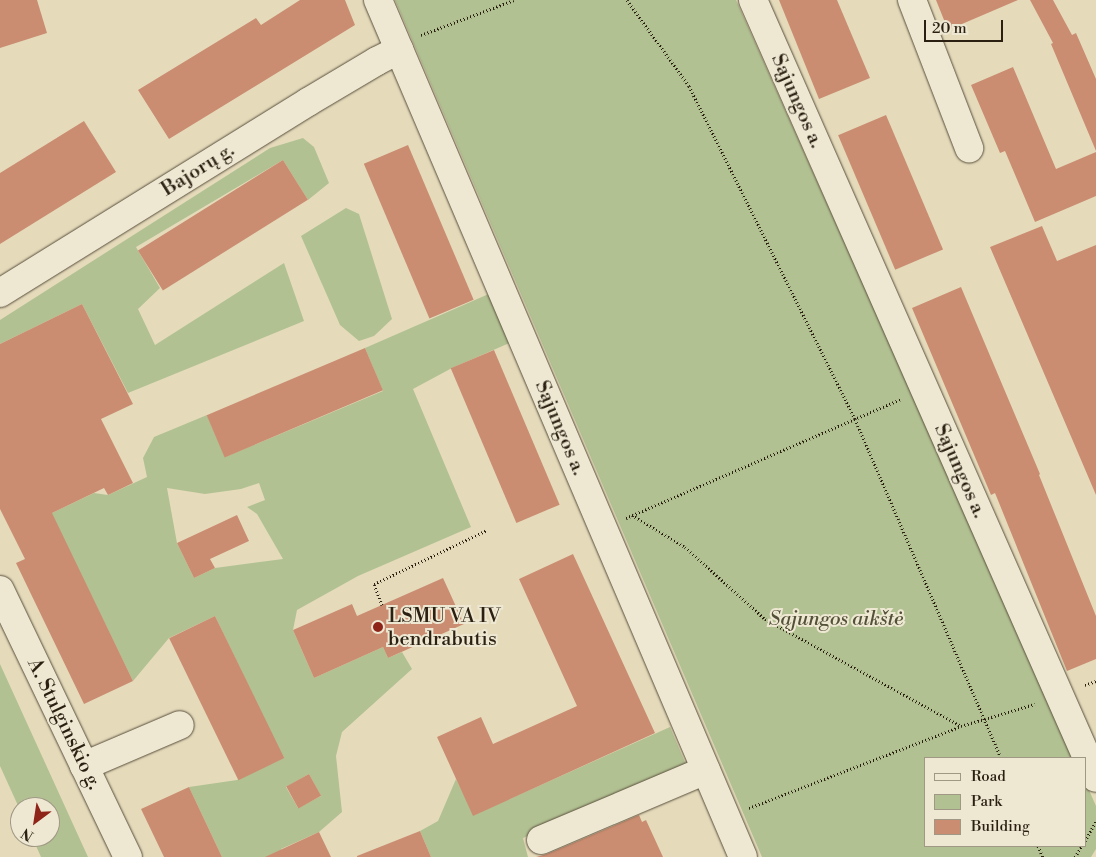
<!DOCTYPE html>
<html>
<head>
<meta charset="utf-8">
<style>
	body { margin:0 }
	#map { position:relative; width:1096px; height:857px; overflow:hidden; background:#e5dbbb; font-family:"Libre Bodoni",serif }
	div>[style] { position:absolute }
	.green>* { inset:0; background:#b2c192 }
	.building>* { inset:0; background:#cb8d71; transform-origin:0 0 }
	.path>* { height:3px; margin-top:-1.5px; transform-origin:0; background:repeating-linear-gradient(90deg,#2a1f11 0 1px,transparent 0 3.5px) }
	.roads { filter:drop-shadow(0 0 1px #594e3c) drop-shadow(0 0 1px #594e3c) }
	.minor>* { height:28px; margin:-14px; padding:0 14px; transform-origin:14px; border-radius:14px; background:#eee8d3 }
	.dots>* { width:14px; height:14px; translate:-50% -50%; box-sizing:border-box; border:2px solid #eee8d3; border-radius:50% }
	span { translate:-50% -50%; white-space:nowrap; text-align:center; line-height:1.15; -webkit-text-stroke:4px #eee8d3; paint-order:stroke }
	.street-label { font-size:20px; color:#2a1f11 }
	.poi-label { font-size:20px; color:#2a1f11 }
	.left { translate:0 -50%; text-align:left }
	.park-label { font-size:20px; color:#535038; font-style:italic }
	.legend { position:absolute; left:924px; top:757px; width:162px; height:90px; box-sizing:border-box; background:#eee8d3; border:1px solid #a09885; margin:0; padding:6px 9px; list-style:none; font-size:15px; color:#2a1f11 }
	.legend li { display:flex; align-items:center; gap:10px; height:25px }
	.legend b { width:25px; border:1px solid #a09885 }
	.north { position:absolute; left:10px; top:797px; width:50px; height:50px; box-sizing:border-box; background:#eee8d3; border:1px solid #a09885; border-radius:50%; rotate:211deg; font-size:14px; font-weight:700; line-height:20px; text-align:center; color:#2a1f11 }
	.north::after { content:''; display:block; margin:auto; width:18px; height:22px; background:#8f2418; clip-path:polygon(50% 0,100% 100%,50% 72%,0 100%) }
	.scale { position:absolute; left:924px; top:20px; width:79px; height:22px; box-sizing:border-box; border:2px solid #2a1f11; border-top:0; padding-left:6px; font-size:15px; line-height:18px; white-space:nowrap; color:#2a1f11; -webkit-text-stroke:4px #eee8d3; paint-order:stroke }
</style>
</head>
<body>
<div id="map">
	<div class="green">
		<i style="clip-path:polygon(395px 0,736px 0,1075px 758px,925px 758px,925px 846px,1085px 846px,1085px 781px,1096px 806px,1096px 849px,1091px 857px,762px 857px)"></i>
		<i style="clip-path:polygon(303px 138px,314px 147px,329px 183px,308px 200px,283px 160px,136px 247px,160px 288px,138px 309px,155px 345px,284px 263px,304px 321px,128px 393px,82px 304px,0 344px,0 320px,270px 148px)"></i>
		<i style="clip-path:polygon(346px 208px,359px 214px,392px 319px,374px 336px,359px 341px,340px 325px,301px 236px)"></i>
		<i style="clip-path:polygon(evenodd,491px 293px,512px 342px,452px 368px,413px 389px,471px 527px,358px 576px,297px 610px,293px 630px,314px 678px,383px 647px,388px 658px,402px 652px,412px 669px,342px 732px,336px 756px,342px 812px,319px 832px,281px 849px,284px 857px,222px 857px,189px 787px,237px 780px,283px 758px,215px 616px,169px 638px,133px 681px,64px 540px,12px 532px,94px 493px,108px 495px,147px 477px,143px 458px,154px 437px,207px 415px,225px 457px,383px 391px,365px 348px,491px 293px,259px 483px,265px 500px,247px 507px,257px 514px,283px 559px,215px 568px,194px 578px,177px 543px,167px 488px,205px 494px,241px 489px,259px 483px,491px 293px,309px 774px,321px 796px,298px 808px,286px 787px,309px 774px)"></i>
		<i style="clip-path:polygon(0 664px,88px 857px,41px 857px,32px 837px,50px 837px,50px 807px,20px 807px,20px 810px,0 766px)"></i>
		<i style="clip-path:polygon(670px 727px,687px 767px,523px 838px,528px 857px,431px 857px,420px 831px,438px 821px,456px 779px,474px 815px)"></i>
	</div>
	<div class="building">
		<i style="clip-path:polygon(0 0,37px 0,47px 33px,0 48px)"></i>
		<i style="clip-path:polygon(300px 0,345px 0,355px 25px,169px 139px,138px 90px,256px 18px,261px 25px)"></i>
		<i style="clip-path:polygon(779px 0,837px 0,870px 78px,819px 99px)"></i>
		<i style="clip-path:polygon(936px 0,1018px 0,948px 30px)"></i>
		<i style="clip-path:polygon(1030px 0,1053px 0,1072px 35px,1076px 33px,1096px 79px,1096px 151px,1051px 44px,1053px 43px)"></i>
		<i style="clip-path:polygon(1013px 67px,1056px 169px,1096px 152px,1096px 196px,1035px 222px,1005px 151px,1000px 153px,971px 85px)"></i>
		<i style="left:886px;top:115px;width:146px;height:52px;rotate:67deg"></i>
		<i style="clip-path:polygon(84px 121px,116px 172px,0 244px,0 173px)"></i>
		<i style="left:408px;top:145px;width:168px;height:48px;rotate:67deg"></i>
		<i style="left:283px;top:160px;width:47px;height:171px;rotate:58deg"></i>
		<i style="clip-path:polygon(1042px 226px,1057px 261px,1096px 245px,1096px 495px,990px 247px)"></i>
		<i style="clip-path:polygon(961px 287px,1040px 474px,1039px 475px,1096px 616px,1096px 659px,1067px 671px,995px 493px,991px 495px,912px 308px)"></i>
		<i style="clip-path:polygon(82px 304px,133px 404px,101px 419px,133px 483px,108px 495px,104px 488px,52px 513px,133px 681px,84px 704px,16px 563px,25px 559px,0 509px,0 344px)"></i>
		<i style="left:365px;top:348px;width:46px;height:172px;rotate:67deg"></i>
		<i style="left:494px;top:350px;width:168px;height:47px;rotate:67deg"></i>
		<i style="clip-path:polygon(237px 515px,249px 541px,210px 559px,215px 568px,194px 578px,177px 543px)"></i>
		<i style="clip-path:polygon(573px 554px,655px 733px,473px 816px,437px 737px,481px 717px,493px 744px,577px 706px,519px 579px)"></i>
		<i style="clip-path:polygon(443px 578px,464px 624px,388px 658px,383px 647px,314px 678px,293px 630px,352px 604px,357px 616px)"></i>
		<i style="left:215px;top:616px;width:158px;height:51px;rotate:64deg"></i>
		<i style="left:309px;top:774px;width:25px;height:26px;rotate:61deg"></i>
		<i style="clip-path:polygon(189px 787px,222px 857px,164px 857px,141px 809px)"></i>
		<i style="clip-path:polygon(639px 815px,642px 822px,646px 820px,663px 857px,536px 857px,547px 854px)"></i>
		<i style="clip-path:polygon(420px 831px,431px 857px,357px 857px,357px 856px)"></i>
		<i style="clip-path:polygon(319px 832px,331px 857px,265px 857px)"></i>
	</div>
	<div class="path">
		<i style="left:627px;top:0;width:106px;rotate:54.2deg"></i>
		<i style="left:689px;top:86px;width:372px;rotate:63.5deg"></i>
		<i style="left:855px;top:419px;width:369px;rotate:66.7deg"></i>
		<i style="left:421px;top:35px;width:99px;rotate:-20.6deg"></i>
		<i style="left:632px;top:515px;width:62px;rotate:31.1deg"></i>
		<i style="left:685px;top:547px;width:108px;rotate:42deg"></i>
		<i style="left:765px;top:619px;width:223px;rotate:28.6deg"></i>
		<i style="left:626px;top:518px;width:300px;rotate:-23.4deg"></i>
		<i style="left:382px;top:605px;width:22px;rotate:-111deg"></i>
		<i style="left:374px;top:584px;width:125px;rotate:-25.5deg"></i>
		<i style="left:1085px;top:685px;width:12px;rotate:-20deg"></i>
		<i style="left:749px;top:808px;width:227px;rotate:-21.1deg"></i>
		<i style="left:961px;top:726px;width:77px;rotate:-16.6deg"></i>
		<i style="left:1085px;top:841px;width:23px;rotate:-61deg"></i>
		<i style="left:1038px;top:846px;width:12px;rotate:66deg"></i>
		<i style="left:1075px;top:857px;width:13px;rotate:-58deg"></i>
	</div>
	<div class="roads">
		<div class="minor">
			<i style="left:378px;top:0;width:931px;rotate:66.93deg"></i>
			<i style="left:753px;top:0;width:850px;rotate:66.21deg"></i>
			<i style="left:912px;top:0;width:159px;rotate:68.9deg"></i>
			<i style="left:0;top:293px;width:362px;rotate:-31.8deg"></i>
			<i style="left:308px;top:102px;width:80px;rotate:-30.7deg"></i>
			<i style="left:377px;top:61px;width:25px;rotate:-27deg"></i>
			<i style="left:0;top:590px;width:296px;rotate:64.4deg"></i>
			<i style="left:84px;top:766px;width:104px;rotate:-23.1deg"></i>
			<i style="left:541px;top:840px;width:179px;rotate:-23deg"></i>
		</div>
	</div>
	<div class="dots">
		<i style="left:378px;top:627px;background:#8f2418"></i>
	</div>
	<div class="street-label">
		<span style="left:797px;top:101px;rotate:66deg">Sąjungos a.</span>
		<span style="left:198px;top:170px;rotate:-32deg">Bajorų g.</span>
		<span style="left:560px;top:428px;rotate:67deg">Sąjungos a.</span>
		<span style="left:960px;top:471px;rotate:66deg">Sąjungos a.</span>
		<span style="left:64px;top:724px;rotate:64deg">A. Stulginskio g.</span>
	</div>
	<div class="poi-label">
		<span class="left" style="left:388px;top:628px">LSMU VA IV<br>bendrabutis</span>
	</div>
	<div class="park-label">
		<span style="left:836px;top:619px">Sąjungos aikštė</span>
	</div>
	<ul class="legend">
	<li><b style="height:6px;background:#eee8d3"></b>Road</li>
	<li><b style="height:14px;background:#b2c192"></b>Park</li>
	<li><b style="height:14px;background:#cb8d71"></b>Building</li>
	</ul>
	<div class="north">N</div>
	<div class="scale">20 m</div>
</div>
</body>
</html>
